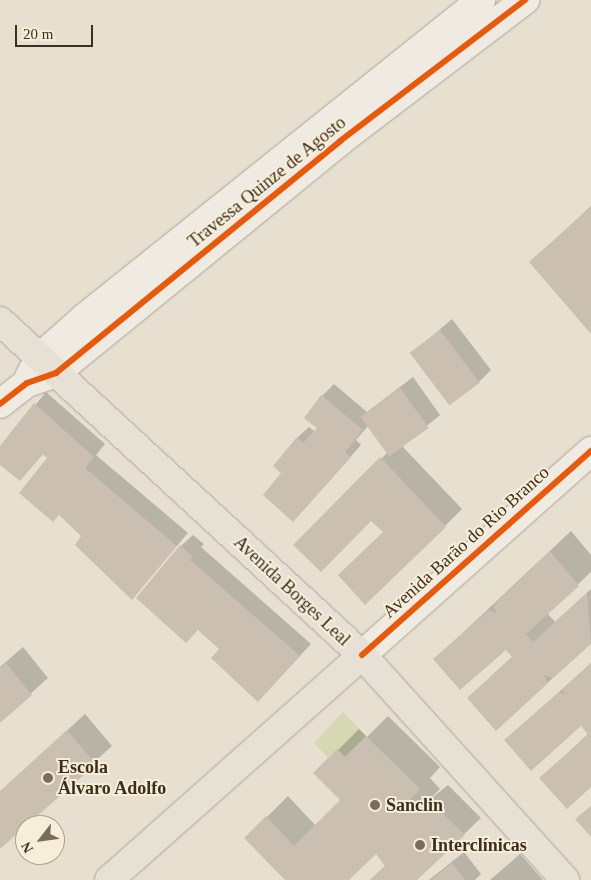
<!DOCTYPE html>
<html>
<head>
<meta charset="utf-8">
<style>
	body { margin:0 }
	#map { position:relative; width:591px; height:880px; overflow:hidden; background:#e7e0d1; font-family:"Times New Roman",serif }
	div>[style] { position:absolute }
	.green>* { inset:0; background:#d6d7b3 }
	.shadow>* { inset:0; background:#0003 }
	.building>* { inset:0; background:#cbbfb2; transform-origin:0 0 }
	.roads { filter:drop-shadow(0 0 1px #ada599) drop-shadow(0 0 1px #ada599) }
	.minor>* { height:28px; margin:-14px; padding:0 14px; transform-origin:14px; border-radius:14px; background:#efebe3 }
	.major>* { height:28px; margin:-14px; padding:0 14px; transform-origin:14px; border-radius:14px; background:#e6e1d4 }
	.cycleway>* { height:6px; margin:-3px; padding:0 3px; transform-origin:3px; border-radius:3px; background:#e8590c }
	.dots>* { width:14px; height:14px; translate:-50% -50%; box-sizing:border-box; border:2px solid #f7eed8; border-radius:50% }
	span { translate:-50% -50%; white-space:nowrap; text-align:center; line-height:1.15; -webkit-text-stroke:4px #f7eed8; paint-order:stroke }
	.street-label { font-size:18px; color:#3d2e20 }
	.poi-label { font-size:18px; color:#3d2e20; font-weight:700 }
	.left { translate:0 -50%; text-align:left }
	.north { position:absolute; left:15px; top:815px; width:50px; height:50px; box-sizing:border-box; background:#f7eed8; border:1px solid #ada18e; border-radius:50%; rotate:240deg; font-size:14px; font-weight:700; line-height:20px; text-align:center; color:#3d2e20 }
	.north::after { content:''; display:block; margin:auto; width:18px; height:22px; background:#786c5e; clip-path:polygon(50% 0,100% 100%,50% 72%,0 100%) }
	.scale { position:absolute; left:15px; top:25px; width:78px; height:22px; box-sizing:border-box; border:2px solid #3d2e20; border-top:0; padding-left:6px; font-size:15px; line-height:18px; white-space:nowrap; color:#3d2e20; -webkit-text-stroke:4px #f7eed8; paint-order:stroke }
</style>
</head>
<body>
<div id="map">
	<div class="green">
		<i style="clip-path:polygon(343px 712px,366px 736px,345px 757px,337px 749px,328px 758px,314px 743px)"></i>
	</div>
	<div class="shadow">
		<i style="clip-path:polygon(591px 206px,591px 332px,531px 262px)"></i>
		<i style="clip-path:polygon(452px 319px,491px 370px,479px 382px,411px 354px)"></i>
		<i style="clip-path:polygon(413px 377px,440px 415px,402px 446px,462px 509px,445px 526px,384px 532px,372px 519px,295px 545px,387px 453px,368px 426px,356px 440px,361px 445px,305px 508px,283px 473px,297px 438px,309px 427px,315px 432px,319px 427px,322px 396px,334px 384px,367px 412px)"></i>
		<i style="clip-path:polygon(46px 392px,105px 444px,96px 455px,188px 533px,132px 598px,83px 536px,49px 458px,44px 453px,20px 480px,0 463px,0 448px)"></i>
		<i style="clip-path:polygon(571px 531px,591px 555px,591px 572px,547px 613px,555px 622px,591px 589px,591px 643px,496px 730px,490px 677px,513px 656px,506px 649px,435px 659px)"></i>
		<i style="clip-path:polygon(193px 535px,204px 544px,201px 547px,311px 644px,270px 688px,221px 649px,181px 546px)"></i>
		<i style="clip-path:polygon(23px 647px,48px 678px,0 721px,0 667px)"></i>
		<i style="clip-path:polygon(591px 663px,591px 786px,541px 778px,589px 733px,581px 724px,506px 740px)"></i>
		<i style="clip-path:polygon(85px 714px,112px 746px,0 847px,0 792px)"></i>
		<i style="clip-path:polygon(388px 716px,440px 767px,430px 778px,440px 789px,428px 801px,448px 785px,481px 818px,416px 880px,370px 880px,386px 865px,397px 835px,347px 880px,286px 880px,246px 838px,288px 796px,316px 826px,342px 800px,315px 773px,359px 729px,367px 737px)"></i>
		<i style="clip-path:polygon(464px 852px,481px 874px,475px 880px,429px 880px)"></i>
		<i style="clip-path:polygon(520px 854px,543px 880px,490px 880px)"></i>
	</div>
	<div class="building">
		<i style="clip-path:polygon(591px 207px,591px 334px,529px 262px)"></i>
		<i style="left:440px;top:330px;width:66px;height:38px;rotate:53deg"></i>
		<i style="left:400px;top:388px;width:49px;height:49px;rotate:54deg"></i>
		<i style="clip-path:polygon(321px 395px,363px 430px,345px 452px,351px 457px,293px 522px,263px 495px,281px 473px,273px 466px,297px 437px,303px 443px,317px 428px,304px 418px)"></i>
		<i style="clip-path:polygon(34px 403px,94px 457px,85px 468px,177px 546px,132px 600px,75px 545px,81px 536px,59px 515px,53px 522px,19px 493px,47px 458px,43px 454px,20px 481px,0 465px,0 446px)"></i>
		<i style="clip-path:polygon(380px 457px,446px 527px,365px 605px,338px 575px,383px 532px,371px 521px,321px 572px,293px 545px)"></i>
		<i style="clip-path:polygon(180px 545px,193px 557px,190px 560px,300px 656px,258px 702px,211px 658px,219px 649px,198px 630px,186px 643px,136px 598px)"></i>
		<i style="clip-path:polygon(550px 551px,579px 586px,526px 634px,533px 642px,587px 593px,591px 644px,553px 678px,544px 675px,548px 683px,496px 731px,467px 698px,512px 657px,506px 650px,460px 690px,433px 659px,489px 610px,497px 614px,493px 606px)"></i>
		<i style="clip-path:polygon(6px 663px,32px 695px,0 723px,0 668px)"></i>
		<i style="clip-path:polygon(591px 663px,591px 787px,567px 809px,539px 778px,588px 735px,581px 726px,531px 771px,504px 740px,559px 692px,566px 695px,562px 690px)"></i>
		<i style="clip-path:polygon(67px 730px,96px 764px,0 849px,0 791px)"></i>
		<i style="clip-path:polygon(366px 736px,420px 789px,410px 800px,420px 811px,430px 801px,465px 835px,417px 880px,370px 880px,385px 866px,376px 854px,349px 880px,285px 880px,244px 838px,266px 816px,294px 846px,340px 800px,313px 773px,337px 749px,345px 757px)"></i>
		<i style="clip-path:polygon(591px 806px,591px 837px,575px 819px)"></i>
		<i style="clip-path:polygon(452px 863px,465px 880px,431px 880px)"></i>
	</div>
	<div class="roads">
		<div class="minor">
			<i style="left:29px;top:377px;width:21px;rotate:-62deg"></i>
			<i style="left:39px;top:358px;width:60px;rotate:-41.6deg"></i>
			<i style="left:84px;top:318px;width:509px;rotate:-38.69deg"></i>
			<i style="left:0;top:404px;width:34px;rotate:-38deg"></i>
			<i style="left:27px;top:383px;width:31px;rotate:-19deg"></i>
			<i style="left:56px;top:373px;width:367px;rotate:-39.2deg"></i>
			<i style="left:340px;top:141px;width:233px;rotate:-37.3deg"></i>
			<i style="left:362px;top:655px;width:307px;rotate:-41.7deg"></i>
		</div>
		<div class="major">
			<i style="left:0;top:321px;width:493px;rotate:42.7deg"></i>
			<i style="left:362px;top:655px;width:303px;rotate:47.9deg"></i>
			<i style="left:109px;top:880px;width:339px;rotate:-41.6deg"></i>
		</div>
	</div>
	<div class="cycleway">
		<i style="left:0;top:404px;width:34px;rotate:-38deg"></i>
		<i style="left:27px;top:383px;width:31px;rotate:-19deg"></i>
		<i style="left:56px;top:373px;width:367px;rotate:-39.2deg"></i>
		<i style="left:340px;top:141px;width:233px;rotate:-37.3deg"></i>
		<i style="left:362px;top:655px;width:307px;rotate:-41.7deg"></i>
	</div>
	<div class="dots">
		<i style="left:48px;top:778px;background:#786c5e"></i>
		<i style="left:375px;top:805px;background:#786c5e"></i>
		<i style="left:420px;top:845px;background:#786c5e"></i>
	</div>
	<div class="street-label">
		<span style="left:267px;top:182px;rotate:-39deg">Travessa Quinze de Agosto</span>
		<span style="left:466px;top:542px;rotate:-42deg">Avenida Barão do Rio Branco</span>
		<span style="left:292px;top:591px;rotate:43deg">Avenida Borges Leal</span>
	</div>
	<div class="poi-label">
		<span class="left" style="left:58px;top:778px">Escola<br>Álvaro Adolfo</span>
		<span class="left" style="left:386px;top:805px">Sanclin</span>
		<span class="left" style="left:431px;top:845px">Interclínicas</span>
	</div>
	<div class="north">N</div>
	<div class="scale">20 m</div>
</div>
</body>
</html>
